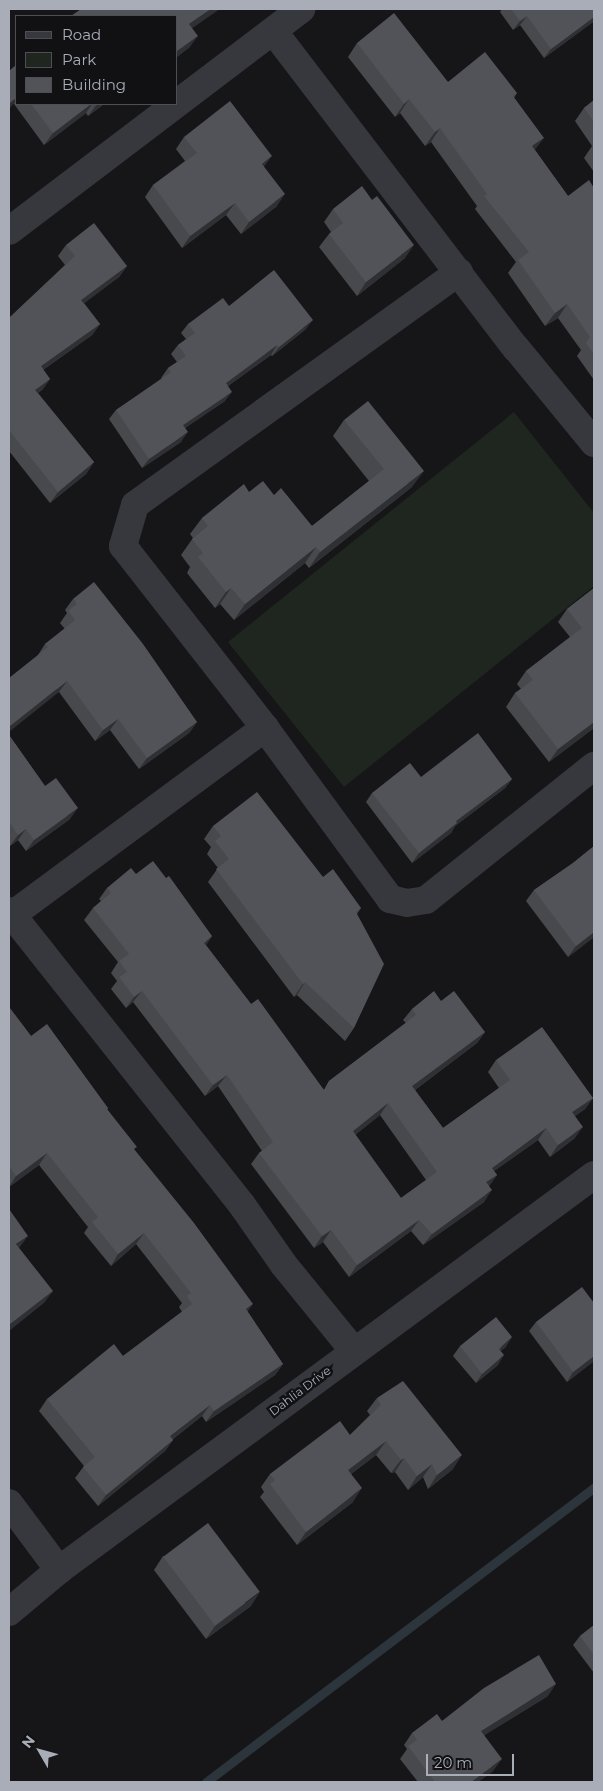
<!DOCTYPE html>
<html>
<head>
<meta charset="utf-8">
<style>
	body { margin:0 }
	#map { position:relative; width:603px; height:1791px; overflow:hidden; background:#161618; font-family:Montserrat,sans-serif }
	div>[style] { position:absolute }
	.green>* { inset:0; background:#1e261f }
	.stream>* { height:9px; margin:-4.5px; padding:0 4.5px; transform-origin:4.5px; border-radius:4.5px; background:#2c353c }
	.minor>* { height:28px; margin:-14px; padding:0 14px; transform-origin:14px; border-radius:14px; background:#37383d }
	.wall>* { inset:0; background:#47494d }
	.shaded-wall>* { inset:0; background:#2f3033 }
	.building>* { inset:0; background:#525359; transform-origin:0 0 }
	span { translate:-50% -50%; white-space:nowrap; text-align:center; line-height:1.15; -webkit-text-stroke:5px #111113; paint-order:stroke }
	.street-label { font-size:12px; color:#a8adb8 }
	.frame { position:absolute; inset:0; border:10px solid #a8adb8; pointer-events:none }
	.legend { position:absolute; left:15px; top:15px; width:162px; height:90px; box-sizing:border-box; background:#111113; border:1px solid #4d4f55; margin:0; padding:6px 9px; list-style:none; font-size:15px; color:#a8adb8 }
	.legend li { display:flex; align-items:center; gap:10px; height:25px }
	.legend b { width:25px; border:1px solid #4d4f55 }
	.north { position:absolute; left:15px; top:1726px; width:50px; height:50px; -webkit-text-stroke:4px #111113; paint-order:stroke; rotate:308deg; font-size:14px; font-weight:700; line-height:20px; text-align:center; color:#a8adb8 }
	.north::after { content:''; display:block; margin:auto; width:18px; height:22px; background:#a8adb8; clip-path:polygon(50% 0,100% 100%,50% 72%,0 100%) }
	.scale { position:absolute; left:426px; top:1754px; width:88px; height:22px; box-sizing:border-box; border:2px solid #a8adb8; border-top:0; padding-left:6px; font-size:15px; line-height:18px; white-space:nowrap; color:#a8adb8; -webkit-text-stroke:4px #111113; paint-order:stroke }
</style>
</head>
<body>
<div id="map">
	<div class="green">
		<i style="clip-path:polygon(514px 412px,594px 513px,594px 586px,344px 787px,228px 642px)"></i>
	</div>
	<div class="stream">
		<i style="left:206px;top:1782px;width:487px;rotate:-37.2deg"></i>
	</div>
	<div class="minor">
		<i style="left:274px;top:32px;width:398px;rotate:52.6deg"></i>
		<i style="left:516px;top:348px;width:123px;rotate:50.6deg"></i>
		<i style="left:9px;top:231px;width:367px;rotate:-37.2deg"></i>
		<i style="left:459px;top:272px;width:399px;rotate:144.3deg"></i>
		<i style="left:135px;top:505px;width:43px;rotate:106.3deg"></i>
		<i style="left:123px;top:546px;width:231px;rotate:52deg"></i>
		<i style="left:265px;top:728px;width:212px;rotate:53.8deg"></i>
		<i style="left:390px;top:899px;width:17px;rotate:13deg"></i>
		<i style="left:407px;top:903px;width:19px;rotate:-9deg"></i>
		<i style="left:426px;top:900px;width:215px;rotate:-38.6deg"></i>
		<i style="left:9px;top:911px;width:375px;rotate:51.6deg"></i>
		<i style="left:242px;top:1205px;width:73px;rotate:55deg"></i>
		<i style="left:284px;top:1265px;width:111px;rotate:50.9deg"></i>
		<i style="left:12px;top:915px;width:315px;rotate:-36.5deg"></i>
		<i style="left:9px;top:1503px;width:84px;rotate:53.3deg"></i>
		<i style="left:9px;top:1612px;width:65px;rotate:-40deg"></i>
		<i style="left:59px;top:1570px;width:665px;rotate:-36.44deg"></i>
	</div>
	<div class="wall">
		<i style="clip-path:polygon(502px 9px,594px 9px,593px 22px,544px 58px,520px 25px,513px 30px,500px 12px)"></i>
		<i style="clip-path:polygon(357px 43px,448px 82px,517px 93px,514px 98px,535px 150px,568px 196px,594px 188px,594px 380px,577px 356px,581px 350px,558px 318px,545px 326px,508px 273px,516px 262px,475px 209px,477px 206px,431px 142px,425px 146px,400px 113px,395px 117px,348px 57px)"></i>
		<i style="clip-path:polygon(16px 65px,16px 104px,104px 104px,88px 116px,86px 113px,44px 145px,14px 104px)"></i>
		<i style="clip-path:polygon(594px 100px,594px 172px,584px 158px,592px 146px,575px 121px,584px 108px)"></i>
		<i style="clip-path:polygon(184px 137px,264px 167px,277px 206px,241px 234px,226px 215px,182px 248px,145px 197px,153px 185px,185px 161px,176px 149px)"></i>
		<i style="clip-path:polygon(333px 209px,405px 258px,357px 296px,319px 247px,329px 234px,331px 232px,324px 222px)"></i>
		<i style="clip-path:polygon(66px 245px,127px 266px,119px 277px,84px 303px,100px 324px,92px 335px,43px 370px,50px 379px,42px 390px,38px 393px,94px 462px,86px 474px,50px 503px,9px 451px,9px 318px,65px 265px,58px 256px)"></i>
		<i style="clip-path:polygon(229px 306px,306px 329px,272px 356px,271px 355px,228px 386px,225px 401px,185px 428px,181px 442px,142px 468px,109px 419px,116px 410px,162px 379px,161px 378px,168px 368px,177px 362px,171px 354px,178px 345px,186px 339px,181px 333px,188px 324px)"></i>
		<i style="clip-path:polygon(344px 420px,412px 487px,309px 568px,305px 563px,234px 620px,220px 604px,215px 608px,187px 573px,190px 567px,181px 555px,193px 538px,190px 534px,202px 518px,249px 492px,274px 495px,312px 526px,369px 481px,333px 436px)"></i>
		<i style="clip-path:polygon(594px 588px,594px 728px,549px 762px,506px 707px,515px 693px,521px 689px,517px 684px,526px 671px,570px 637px,558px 622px,567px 609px)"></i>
		<i style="clip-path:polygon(73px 599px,197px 722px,189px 733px,139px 769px,110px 730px,95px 741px,59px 692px,38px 655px,45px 644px,65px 629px,60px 623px,67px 613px,65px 610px)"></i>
		<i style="clip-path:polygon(9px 735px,45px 786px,70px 819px,26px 851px,18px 840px,10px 846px,9px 844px)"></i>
		<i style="clip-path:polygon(421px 777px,512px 779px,505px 788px,455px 826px,451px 833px,412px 863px,366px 802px,372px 793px)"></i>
		<i style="clip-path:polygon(213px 826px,323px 877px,361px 908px,357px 914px,354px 1028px,345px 1041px,297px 995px,294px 997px,208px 882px,218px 868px,207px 854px,211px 847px,204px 839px)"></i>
		<i style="clip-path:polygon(594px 846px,594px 937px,568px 957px,526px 901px,534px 890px,573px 863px)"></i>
		<i style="clip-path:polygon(evenodd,136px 874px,212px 936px,206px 945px,251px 1004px,324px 1090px,329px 1081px,406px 1023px,403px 1020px,412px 1009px,441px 1001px,485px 1032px,477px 1043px,415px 1090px,443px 1128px,499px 1088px,488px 1072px,496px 1060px,593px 1098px,585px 1109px,575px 1116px,575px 1138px,550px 1157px,538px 1140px,494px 1171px,497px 1175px,489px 1186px,484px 1202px,423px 1245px,411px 1231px,349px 1277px,323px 1242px,314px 1248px,251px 1164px,259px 1153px,262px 1151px,218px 1086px,205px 1096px,133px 1002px,126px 1008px,111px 989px,117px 981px,111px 973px,118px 962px,84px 920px,93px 908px,101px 901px,99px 899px,107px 888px,136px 874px,380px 1115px,426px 1180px,401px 1198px,355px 1135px,380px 1115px)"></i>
		<i style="clip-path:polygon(9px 1007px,31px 1036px,108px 1108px,107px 1109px,134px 1150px,247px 1312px,283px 1364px,275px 1375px,206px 1422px,202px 1416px,173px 1439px,173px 1440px,165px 1451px,98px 1506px,75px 1478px,84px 1466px,39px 1411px,47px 1399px,123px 1356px,182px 1312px,179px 1307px,182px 1303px,136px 1244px,111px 1266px,84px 1233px,88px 1227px,39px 1165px,9px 1187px)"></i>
		<i style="clip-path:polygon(594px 1303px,594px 1361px,567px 1382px,529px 1331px,536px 1322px)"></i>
		<i style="clip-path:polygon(460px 1346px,506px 1347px,500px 1351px,498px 1365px,476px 1383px,453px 1356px)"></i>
		<i style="clip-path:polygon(377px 1398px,453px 1469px,428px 1489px,423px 1477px,408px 1490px,395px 1472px,391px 1473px,376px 1455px,351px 1474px,353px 1502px,297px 1545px,260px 1497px,264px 1492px,261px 1487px,270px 1474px,350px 1435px,370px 1415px,367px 1411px)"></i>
		<i style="clip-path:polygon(163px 1556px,251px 1606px,206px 1639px,154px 1570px)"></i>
		<i style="clip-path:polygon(594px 1625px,594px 1673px,573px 1645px,580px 1636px)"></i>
		<i style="clip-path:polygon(548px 1696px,484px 1735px,493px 1771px,478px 1782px,418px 1782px,400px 1759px,407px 1749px,404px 1745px,412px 1733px,442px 1721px)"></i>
	</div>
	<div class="shaded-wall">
		<i style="clip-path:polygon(211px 9px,220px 9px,181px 36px,189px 24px)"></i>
		<i style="clip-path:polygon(527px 16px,520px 25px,513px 30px,520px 21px)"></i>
		<i style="clip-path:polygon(594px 17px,594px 20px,593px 22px,544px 58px,551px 49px)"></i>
		<i style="clip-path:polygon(198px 36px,189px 48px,176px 58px,176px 52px)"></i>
		<i style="clip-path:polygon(16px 98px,16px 101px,9px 109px,9px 104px)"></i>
		<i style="clip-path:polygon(409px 99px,400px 113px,395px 117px,404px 104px)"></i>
		<i style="clip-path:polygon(91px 104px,92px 104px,86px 113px,44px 145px,53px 133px)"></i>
		<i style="clip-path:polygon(97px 104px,104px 104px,88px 116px)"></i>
		<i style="clip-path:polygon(440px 128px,431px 142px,425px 146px,435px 132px)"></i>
		<i style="clip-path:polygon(544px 138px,534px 151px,532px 146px)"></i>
		<i style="clip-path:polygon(272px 156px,263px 168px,262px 164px)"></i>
		<i style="clip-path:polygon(285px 194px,277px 206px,241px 234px,249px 222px)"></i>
		<i style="clip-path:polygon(235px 203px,226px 215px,182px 248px,190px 236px)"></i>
		<i style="clip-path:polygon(414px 245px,405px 258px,357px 296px,366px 282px)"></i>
		<i style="clip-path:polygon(127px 266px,119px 277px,74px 311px,81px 300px)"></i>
		<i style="clip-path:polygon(567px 304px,558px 318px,545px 326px,555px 313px)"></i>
		<i style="clip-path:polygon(313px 320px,306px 329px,272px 356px,279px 347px)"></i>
		<i style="clip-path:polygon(100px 324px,92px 335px,33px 377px,41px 366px)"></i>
		<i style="clip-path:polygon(277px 345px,271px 355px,219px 392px,226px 383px)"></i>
		<i style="clip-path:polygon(50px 379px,42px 390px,27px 402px,35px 390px)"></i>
		<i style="clip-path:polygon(232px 392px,225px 401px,176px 434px,183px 425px)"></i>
		<i style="clip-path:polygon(188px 432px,181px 442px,142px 468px,149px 459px)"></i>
		<i style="clip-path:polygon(94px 462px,86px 474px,50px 503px,58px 492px)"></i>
		<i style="clip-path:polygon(424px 471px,412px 487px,309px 568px,320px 552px)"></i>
		<i style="clip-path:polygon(316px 547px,305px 563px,234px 620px,245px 604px)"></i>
		<i style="clip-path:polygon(231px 588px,220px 604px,215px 608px,226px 592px)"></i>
		<i style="clip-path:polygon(67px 681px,59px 692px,9px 732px,9px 727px)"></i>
		<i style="clip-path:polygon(118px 719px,110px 730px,95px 741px,103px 730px)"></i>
		<i style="clip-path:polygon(197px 722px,189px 733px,139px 769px,147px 758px)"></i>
		<i style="clip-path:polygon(594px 722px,594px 728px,549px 762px,558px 749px)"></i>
		<i style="clip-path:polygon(512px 779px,505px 788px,455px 826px,451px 833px,412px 863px,419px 853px,456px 821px)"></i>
		<i style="clip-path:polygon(78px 808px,70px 819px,26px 851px,34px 840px)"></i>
		<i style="clip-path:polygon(26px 829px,18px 840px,10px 846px,18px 835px)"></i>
		<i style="clip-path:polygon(594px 932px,594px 937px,568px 957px,576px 946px)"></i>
		<i style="clip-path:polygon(212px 936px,204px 948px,204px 943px)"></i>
		<i style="clip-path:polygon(305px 982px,297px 995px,294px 997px,303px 984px)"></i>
		<i style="clip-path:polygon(142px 991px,133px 1002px,126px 1008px,134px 997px)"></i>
		<i style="clip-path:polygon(485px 1032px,477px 1043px,404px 1098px,412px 1086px)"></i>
		<i style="clip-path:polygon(227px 1075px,218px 1086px,205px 1096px,213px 1085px)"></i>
		<i style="clip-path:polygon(593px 1098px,585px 1109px,564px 1124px,572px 1112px)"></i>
		<i style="clip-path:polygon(388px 1103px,380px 1115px,345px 1143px,353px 1131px)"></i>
		<i style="clip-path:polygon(583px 1127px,575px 1138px,550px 1157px,558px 1145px)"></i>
		<i style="clip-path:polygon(546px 1128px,538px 1140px,483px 1179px,492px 1168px)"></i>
		<i style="clip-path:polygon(47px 1153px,39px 1165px,9px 1187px,16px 1176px)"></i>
		<i style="clip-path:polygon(497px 1175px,489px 1186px,486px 1182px)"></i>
		<i style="clip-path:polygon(492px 1190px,484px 1202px,423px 1245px,432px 1234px)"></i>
		<i style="clip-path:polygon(419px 1220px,411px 1231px,349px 1277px,357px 1265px)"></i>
		<i style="clip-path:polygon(331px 1230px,323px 1242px,314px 1248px,322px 1236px)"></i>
		<i style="clip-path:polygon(144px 1233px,136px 1244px,111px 1266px,118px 1254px)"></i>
		<i style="clip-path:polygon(28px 1236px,19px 1248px,16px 1244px)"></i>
		<i style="clip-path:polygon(53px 1291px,44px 1303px,9px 1331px,9px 1325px)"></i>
		<i style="clip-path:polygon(253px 1304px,245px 1315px,246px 1309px)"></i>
		<i style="clip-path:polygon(512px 1337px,506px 1347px,492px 1358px,499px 1349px)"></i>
		<i style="clip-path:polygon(504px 1355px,498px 1365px,476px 1383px,482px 1374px)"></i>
		<i style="clip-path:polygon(594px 1356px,594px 1361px,567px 1382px,573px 1372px)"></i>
		<i style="clip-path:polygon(283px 1364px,275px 1375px,206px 1422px,214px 1411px)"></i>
		<i style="clip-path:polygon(210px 1405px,202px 1416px,162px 1447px,170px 1436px)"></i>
		<i style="clip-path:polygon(173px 1440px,165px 1451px,98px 1506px,106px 1495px)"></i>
		<i style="clip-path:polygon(386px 1441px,376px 1455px,339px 1483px,348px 1470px)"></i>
		<i style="clip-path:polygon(462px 1455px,453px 1469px,428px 1489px,437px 1475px)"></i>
		<i style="clip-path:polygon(404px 1458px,395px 1472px,391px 1473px,401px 1460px)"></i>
		<i style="clip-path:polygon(432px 1464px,423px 1477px,408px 1490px,417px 1476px)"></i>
		<i style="clip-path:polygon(362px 1488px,353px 1502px,297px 1545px,306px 1532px)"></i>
		<i style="clip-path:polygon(260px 1592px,251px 1606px,206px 1639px,215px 1626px)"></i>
		<i style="clip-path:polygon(556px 1684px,548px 1696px,472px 1743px,481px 1731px)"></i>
		<i style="clip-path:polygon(502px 1759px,493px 1771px,478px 1782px,471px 1782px)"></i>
	</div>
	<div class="building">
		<i style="clip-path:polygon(81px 9px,211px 9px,189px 24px,198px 36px,176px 52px,176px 16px,71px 16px)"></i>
		<i style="clip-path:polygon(511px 9px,594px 9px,594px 17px,551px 49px,527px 16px,520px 21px)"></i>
		<i style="clip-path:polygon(394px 13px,448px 82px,485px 52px,517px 93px,513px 96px,544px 138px,532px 146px,568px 196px,589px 180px,594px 188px,594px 354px,586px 343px,590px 337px,567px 304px,555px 313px,518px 260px,529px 252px,484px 196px,487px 194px,440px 128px,435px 132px,409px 99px,404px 104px,357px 43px)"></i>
		<i style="clip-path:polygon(16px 65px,16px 98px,9px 104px,9px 71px)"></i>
		<i style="clip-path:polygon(594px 100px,594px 122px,584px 108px)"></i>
		<i style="clip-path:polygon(230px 101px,272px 156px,262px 164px,285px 194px,249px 222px,235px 203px,190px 236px,153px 185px,197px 153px,184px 137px)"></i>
		<i style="clip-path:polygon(31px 104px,91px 104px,53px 133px)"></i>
		<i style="clip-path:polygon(362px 186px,372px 200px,377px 196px,414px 245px,366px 282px,329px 234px,343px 223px,333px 209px)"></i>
		<i style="clip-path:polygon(94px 223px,127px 266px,81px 300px,100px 324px,41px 366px,50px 379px,35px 390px,94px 462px,58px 492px,9px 430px,9px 318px,75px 256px,66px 245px)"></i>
		<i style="clip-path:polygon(274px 270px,313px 320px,279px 347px,277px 345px,226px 383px,232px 392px,183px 425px,188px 432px,149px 459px,116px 410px,171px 372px,168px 368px,186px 356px,178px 345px,195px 333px,188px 324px,223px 298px,229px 306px)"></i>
		<i style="clip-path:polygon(368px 401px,424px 471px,320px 552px,316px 547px,245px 604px,231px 588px,226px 592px,198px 557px,203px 553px,192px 539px,208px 526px,202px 518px,244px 484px,249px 492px,263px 481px,274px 495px,281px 488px,312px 526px,384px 469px,344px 420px)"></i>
		<i style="clip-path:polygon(94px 582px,143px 644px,197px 722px,147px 758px,118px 719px,103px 730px,67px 681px,9px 727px,9px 678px,48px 647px,45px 644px,75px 620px,68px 611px,77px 604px,73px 599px)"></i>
		<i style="clip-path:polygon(594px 588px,594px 722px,558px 749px,515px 693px,533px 680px,526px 671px,582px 628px,567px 609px)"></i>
		<i style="clip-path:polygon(478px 733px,512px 779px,456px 821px,457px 823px,419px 853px,372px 793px,410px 763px,421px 777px)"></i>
		<i style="clip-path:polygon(9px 735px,45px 786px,56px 778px,78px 808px,34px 840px,26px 829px,18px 835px,9px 822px)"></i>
		<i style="clip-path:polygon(257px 792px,323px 877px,333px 869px,361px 908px,356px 912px,384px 964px,354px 1028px,305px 982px,303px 984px,216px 869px,229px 859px,215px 841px,221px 836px,213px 826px)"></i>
		<i style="clip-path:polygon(594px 846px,594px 932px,576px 946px,534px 890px,573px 863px)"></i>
		<i style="clip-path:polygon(evenodd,153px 861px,166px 878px,169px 876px,212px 936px,204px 943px,251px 1004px,258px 999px,324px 1090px,329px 1081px,416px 1015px,412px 1009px,434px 991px,441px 1001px,454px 991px,485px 1032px,412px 1086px,443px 1128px,510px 1080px,496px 1060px,542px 1027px,593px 1098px,572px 1112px,583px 1127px,558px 1145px,546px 1128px,492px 1168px,497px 1175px,486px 1182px,492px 1190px,432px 1234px,419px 1220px,357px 1265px,331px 1230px,322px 1236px,259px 1153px,273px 1142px,227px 1075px,213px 1085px,142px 991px,134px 997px,119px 977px,127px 972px,119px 961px,129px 954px,93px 908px,111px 893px,107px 888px,131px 868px,136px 874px,153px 861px,388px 1103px,437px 1172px,401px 1198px,353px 1131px,388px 1103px)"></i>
		<i style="clip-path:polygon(9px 1007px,31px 1036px,47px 1024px,108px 1108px,107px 1109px,137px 1147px,134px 1149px,194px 1223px,253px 1304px,246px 1309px,283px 1364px,214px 1411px,210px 1405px,170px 1436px,173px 1440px,106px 1495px,83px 1467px,95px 1457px,47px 1399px,114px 1344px,123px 1356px,192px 1304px,187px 1296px,191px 1293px,144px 1233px,118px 1254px,92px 1222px,98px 1217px,47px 1153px,16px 1176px,9px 1166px)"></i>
		<i style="clip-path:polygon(9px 1209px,28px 1236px,16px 1244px,53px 1291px,9px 1325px)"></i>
		<i style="clip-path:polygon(582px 1287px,594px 1303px,594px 1356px,573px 1372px,536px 1322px)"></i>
		<i style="clip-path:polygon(496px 1317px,512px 1337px,499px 1349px,504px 1355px,482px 1374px,460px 1346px)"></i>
		<i style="clip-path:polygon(403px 1381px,462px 1455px,437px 1475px,432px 1464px,417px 1476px,404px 1458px,401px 1460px,386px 1441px,348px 1470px,362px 1488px,306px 1532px,270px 1484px,275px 1480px,270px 1474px,340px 1421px,350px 1435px,381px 1405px,377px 1398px)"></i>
		<i style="left:208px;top:1523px;width:86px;height:56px;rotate:53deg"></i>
		<i style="clip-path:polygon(594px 1625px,594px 1655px,580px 1636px)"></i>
		<i style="clip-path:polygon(539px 1655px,556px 1684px,481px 1731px,502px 1759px,471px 1782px,435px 1782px,408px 1746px,417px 1740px,412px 1733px,437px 1714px,442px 1721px,484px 1688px)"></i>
	</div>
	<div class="street-label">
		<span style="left:300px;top:1391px;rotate:-37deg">Dahlia Drive</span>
	</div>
	<div class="frame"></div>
	<ul class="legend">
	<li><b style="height:6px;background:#37383d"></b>Road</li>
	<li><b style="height:14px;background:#1e261f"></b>Park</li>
	<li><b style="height:14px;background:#525359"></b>Building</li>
	</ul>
	<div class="north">N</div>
	<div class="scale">20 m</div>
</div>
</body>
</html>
